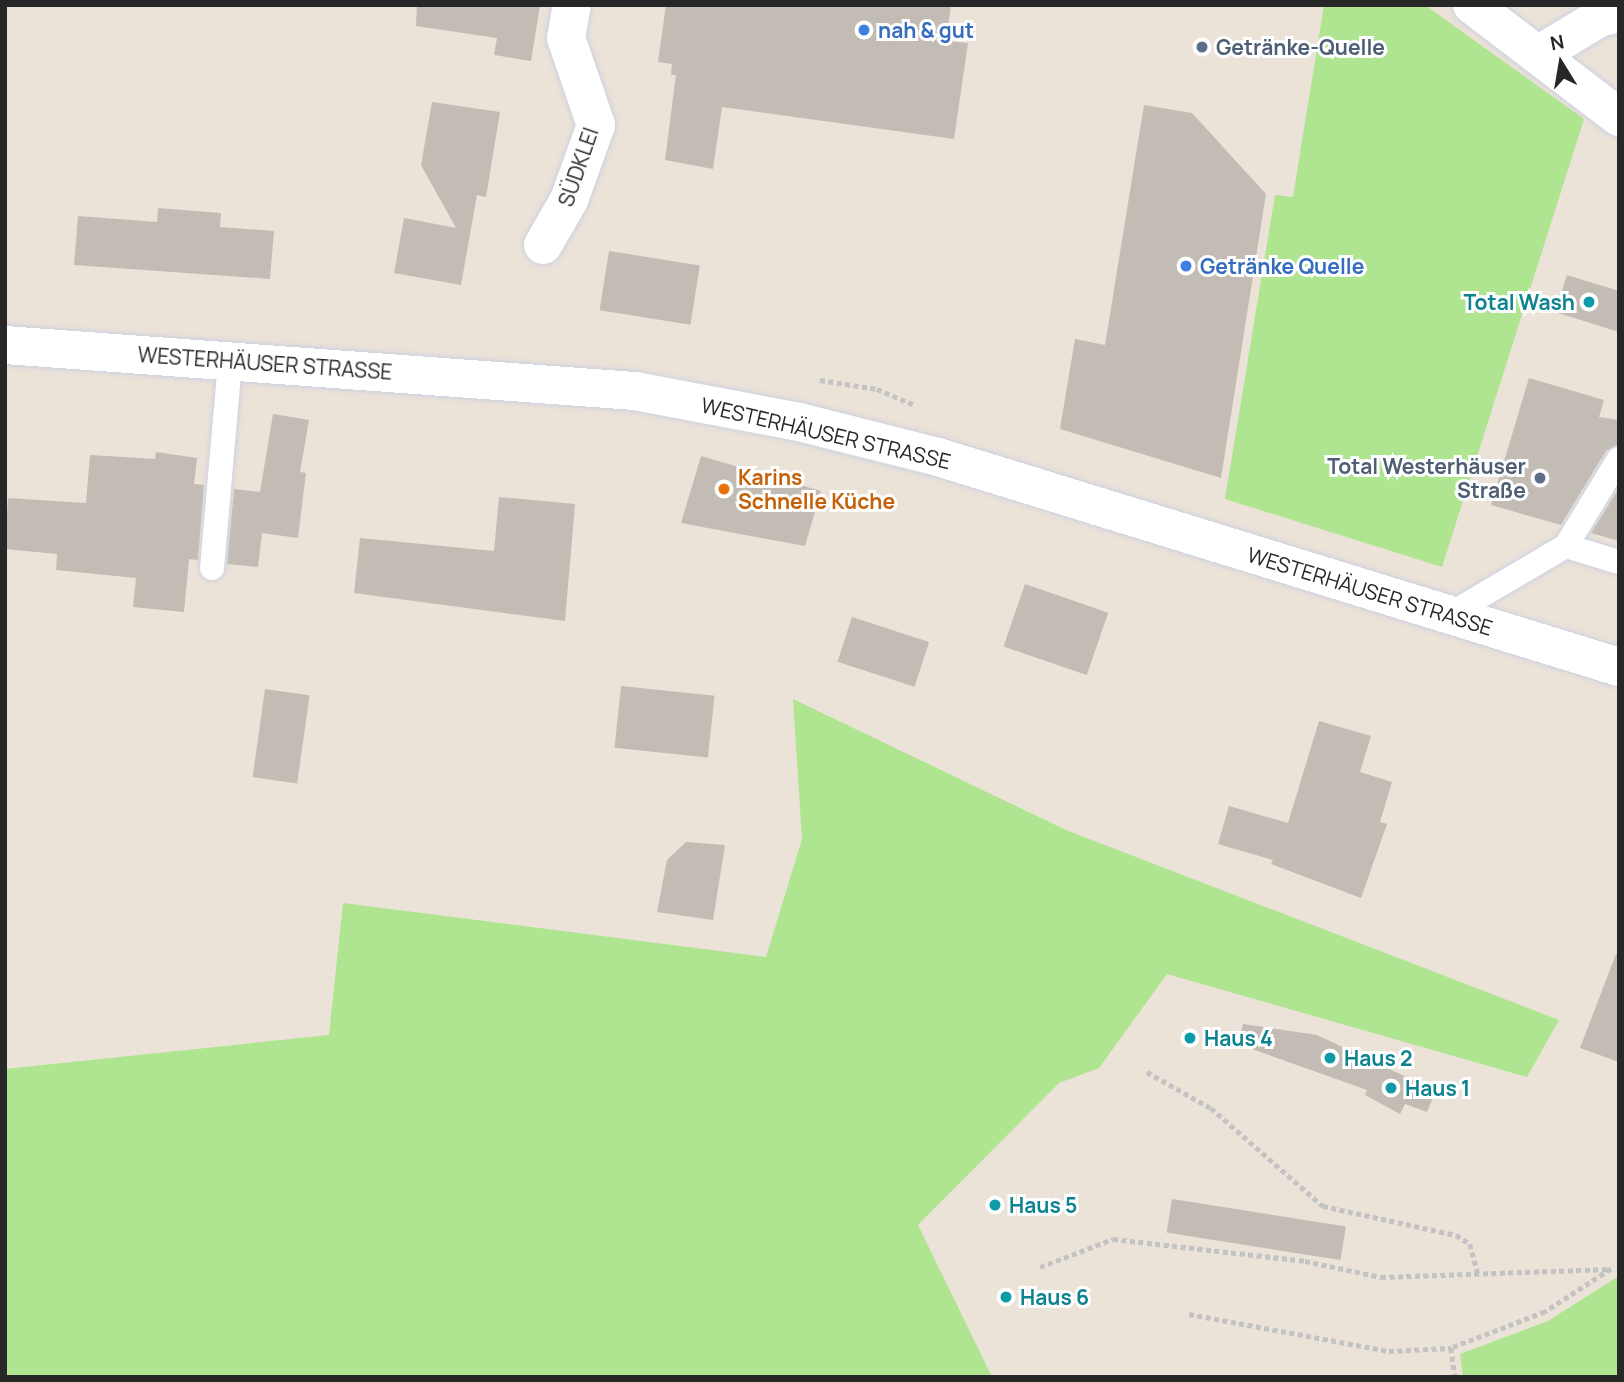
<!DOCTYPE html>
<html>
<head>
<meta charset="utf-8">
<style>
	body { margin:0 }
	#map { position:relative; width:1624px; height:1382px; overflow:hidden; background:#ebe2d8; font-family:Manrope,sans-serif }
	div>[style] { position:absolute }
	.green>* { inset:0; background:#afe491 }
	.building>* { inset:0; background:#c2bcb5; transform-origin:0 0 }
	.path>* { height:4.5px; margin-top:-2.25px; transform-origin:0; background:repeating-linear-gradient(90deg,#c3c3c3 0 5px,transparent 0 8.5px) }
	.roads { filter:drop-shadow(0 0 2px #cdd1e1) drop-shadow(0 0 2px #cdd1e1) }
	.service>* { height:24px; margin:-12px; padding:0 12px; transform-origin:12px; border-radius:12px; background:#fff }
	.minor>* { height:38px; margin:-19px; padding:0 19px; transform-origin:19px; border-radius:19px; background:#fff }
	.secondary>* { height:38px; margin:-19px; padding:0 19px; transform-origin:19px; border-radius:19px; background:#fff }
	.dots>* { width:19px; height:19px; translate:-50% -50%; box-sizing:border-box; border:4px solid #fff; border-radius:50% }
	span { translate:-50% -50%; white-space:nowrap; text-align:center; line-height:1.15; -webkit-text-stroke:6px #fff; paint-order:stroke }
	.shop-label { font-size:21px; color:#366cbe; font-weight:700 }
	.left { translate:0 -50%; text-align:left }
	.service-label { font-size:21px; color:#4e5e75; font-weight:700 }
	.right { translate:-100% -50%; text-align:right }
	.street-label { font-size:21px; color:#272727 }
	.culture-label { font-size:21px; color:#0d838f; font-weight:700 }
	.food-label { font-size:21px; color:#c56008; font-weight:700 }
	.frame { position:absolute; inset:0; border:7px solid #272727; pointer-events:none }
	.north { position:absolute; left:1526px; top:28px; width:70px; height:70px; -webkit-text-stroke:5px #fff; paint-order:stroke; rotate:349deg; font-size:19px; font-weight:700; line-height:28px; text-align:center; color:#272727 }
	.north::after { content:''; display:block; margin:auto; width:24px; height:32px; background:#272727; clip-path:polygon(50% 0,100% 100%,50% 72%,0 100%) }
</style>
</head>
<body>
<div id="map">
	<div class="green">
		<i style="clip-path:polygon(1324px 5px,1425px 5px,1584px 119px,1442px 567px,1225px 499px,1275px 195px,1293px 197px)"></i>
		<i style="clip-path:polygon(793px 699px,1066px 830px,1559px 1020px,1527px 1077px,1167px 974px,1099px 1068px,1059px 1083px,918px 1225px,992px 1377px,5px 1377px,5px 1069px,329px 1035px,343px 903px,766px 957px,802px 839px)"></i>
		<i style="clip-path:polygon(1619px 1276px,1619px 1377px,1463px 1377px,1460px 1354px,1548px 1321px)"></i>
	</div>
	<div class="building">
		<i style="clip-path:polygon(417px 5px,540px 5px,531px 61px,494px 55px,497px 38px,416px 26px)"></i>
		<i style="clip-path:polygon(666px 5px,951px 5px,946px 41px,968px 43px,954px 139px,722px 107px,713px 169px,665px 160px,676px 75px,671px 75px,672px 64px,658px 62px)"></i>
		<i style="clip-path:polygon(432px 102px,500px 112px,486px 197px,477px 195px,461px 285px,394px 273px,404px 218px,456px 228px,421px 165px)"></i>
		<i style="clip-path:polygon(1144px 105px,1192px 113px,1266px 194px,1221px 478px,1060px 429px,1075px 339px,1105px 345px)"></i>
		<i style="clip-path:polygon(158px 208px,221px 213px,220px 227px,274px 231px,270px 279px,74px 265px,78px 216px,157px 222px)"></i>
		<i style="left:609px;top:251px;width:92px;height:60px;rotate:9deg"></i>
		<i style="clip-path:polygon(1567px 275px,1619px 291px,1619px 332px,1555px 312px)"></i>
		<i style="clip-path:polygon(1529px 378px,1604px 400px,1599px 417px,1619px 420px,1619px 444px,1606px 451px,1561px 525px,1491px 505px)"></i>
		<i style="clip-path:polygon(273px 414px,309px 420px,300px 472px,306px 473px,298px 538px,262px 533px,258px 567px,227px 564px,234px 489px,260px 492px)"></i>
		<i style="clip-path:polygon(156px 452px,197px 458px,194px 484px,204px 485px,198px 560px,189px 559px,184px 612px,133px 607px,136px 578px,56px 570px,57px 554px,5px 549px,8px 498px,86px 503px,90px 455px,155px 459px)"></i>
		<i style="clip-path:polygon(701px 456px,821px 491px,805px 546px,681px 523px)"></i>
		<i style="clip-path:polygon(1619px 488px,1619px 541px,1591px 533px)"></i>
		<i style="clip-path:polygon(499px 497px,575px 504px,565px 621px,354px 593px,360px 538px,494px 551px)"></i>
		<i style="left:1025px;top:584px;width:88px;height:66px;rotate:19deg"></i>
		<i style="left:852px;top:617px;width:81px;height:47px;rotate:18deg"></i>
		<i style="left:621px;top:686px;width:94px;height:62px;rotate:6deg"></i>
		<i style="left:265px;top:689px;width:45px;height:89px;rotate:8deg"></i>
		<i style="clip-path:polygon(1319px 721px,1371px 736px,1360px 772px,1392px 782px,1380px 822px,1387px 824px,1361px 898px,1271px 864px,1273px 860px,1218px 844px,1229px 806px,1288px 823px)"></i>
		<i style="clip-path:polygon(686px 842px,725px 845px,713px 920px,657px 912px,667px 860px)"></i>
		<i style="clip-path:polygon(1616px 954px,1619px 954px,1619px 1062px,1580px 1048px)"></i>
		<i style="clip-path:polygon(1243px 1024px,1317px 1035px,1436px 1091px,1427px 1112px,1405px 1104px,1400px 1114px,1365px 1095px,1367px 1090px,1238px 1044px)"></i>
		<i style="left:1172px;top:1199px;width:176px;height:34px;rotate:9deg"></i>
	</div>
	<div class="path">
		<i style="left:820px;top:380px;width:58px;rotate:9deg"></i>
		<i style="left:877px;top:389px;width:39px;rotate:23deg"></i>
		<i style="left:1147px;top:1072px;width:73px;rotate:29.4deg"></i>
		<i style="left:1211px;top:1108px;width:149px;rotate:41.2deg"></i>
		<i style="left:1323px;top:1206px;width:136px;rotate:12.3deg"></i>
		<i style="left:1456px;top:1235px;width:17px;rotate:33deg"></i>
		<i style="left:1470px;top:1244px;width:30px;rotate:75deg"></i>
		<i style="left:1040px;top:1267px;width:78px;rotate:-21deg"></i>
		<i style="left:1113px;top:1239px;width:193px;rotate:6.5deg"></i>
		<i style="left:1305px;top:1261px;width:78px;rotate:11.9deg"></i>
		<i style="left:1381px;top:1277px;width:230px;rotate:-2deg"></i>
		<i style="left:1611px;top:1269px;width:79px;rotate:146.9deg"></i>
		<i style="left:1545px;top:1312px;width:101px;rotate:159deg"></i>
		<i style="left:1451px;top:1348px;width:29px;rotate:82deg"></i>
		<i style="left:1189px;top:1314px;width:203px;rotate:10.5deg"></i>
		<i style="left:1389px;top:1351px;width:62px;rotate:-2.8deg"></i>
	</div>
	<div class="roads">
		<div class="service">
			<i style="left:1566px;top:546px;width:102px;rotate:-58.7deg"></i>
			<i style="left:212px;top:568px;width:208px;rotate:-85deg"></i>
			<i style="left:1447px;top:616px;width:138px;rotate:-30.5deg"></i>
			<i style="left:1566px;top:546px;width:55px;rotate:16.8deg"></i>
		</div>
		<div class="minor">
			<i style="left:1472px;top:5px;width:185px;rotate:37.3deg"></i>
			<i style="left:1538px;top:55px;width:71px;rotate:-31.2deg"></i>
			<i style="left:1599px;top:18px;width:21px;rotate:-14deg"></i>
			<i style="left:543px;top:245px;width:52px;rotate:-60deg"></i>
			<i style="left:569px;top:200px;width:80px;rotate:-70.2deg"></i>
			<i style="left:596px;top:125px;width:92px;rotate:-109deg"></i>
			<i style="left:566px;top:38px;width:34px;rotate:-80deg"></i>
		</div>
		<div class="secondary">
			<i style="left:5px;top:345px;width:632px;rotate:4.18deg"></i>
			<i style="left:635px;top:391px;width:167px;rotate:10.7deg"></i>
			<i style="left:799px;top:422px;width:143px;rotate:14.1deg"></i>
			<i style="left:938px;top:457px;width:713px;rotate:17.14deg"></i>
		</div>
	</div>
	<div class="dots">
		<i style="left:864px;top:30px;background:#3f7fe0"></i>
		<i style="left:1202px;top:47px;background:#5c6f8a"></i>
		<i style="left:1186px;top:266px;background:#3f7fe0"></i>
		<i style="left:1589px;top:302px;background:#0f9aa8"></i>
		<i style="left:1540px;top:478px;background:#5c6f8a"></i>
		<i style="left:724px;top:489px;background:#e8710a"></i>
		<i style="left:1190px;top:1038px;background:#0f9aa8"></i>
		<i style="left:1330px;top:1058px;background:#0f9aa8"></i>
		<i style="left:1391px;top:1088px;background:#0f9aa8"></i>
		<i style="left:995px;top:1205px;background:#0f9aa8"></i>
		<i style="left:1006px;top:1297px;background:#0f9aa8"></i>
	</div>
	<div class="shop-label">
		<span class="left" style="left:878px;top:30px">nah &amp; gut</span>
		<span class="left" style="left:1200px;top:266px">Getränke Quelle</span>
	</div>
	<div class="service-label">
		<span class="left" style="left:1216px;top:47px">Getränke-Quelle</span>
		<span class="right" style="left:1526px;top:478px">Total Westerhäuser<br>Straße</span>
	</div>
	<div class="street-label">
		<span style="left:578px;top:167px;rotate:-71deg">SÜDKLEI</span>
		<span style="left:265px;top:363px;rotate:4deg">WESTERHÄUSER STRASSE</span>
		<span style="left:826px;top:433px;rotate:13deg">WESTERHÄUSER STRASSE</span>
		<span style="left:1370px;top:591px;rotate:17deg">WESTERHÄUSER STRASSE</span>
	</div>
	<div class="culture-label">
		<span class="right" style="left:1575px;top:302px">Total Wash</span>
		<span class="left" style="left:1204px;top:1038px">Haus 4</span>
		<span class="left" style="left:1344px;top:1058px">Haus 2</span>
		<span class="left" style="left:1405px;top:1088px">Haus 1</span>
		<span class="left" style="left:1009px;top:1205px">Haus 5</span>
		<span class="left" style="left:1020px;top:1297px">Haus 6</span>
	</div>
	<div class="food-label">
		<span class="left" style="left:738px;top:489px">Karins<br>Schnelle Küche</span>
	</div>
	<div class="frame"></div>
	<div class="north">N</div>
</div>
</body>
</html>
